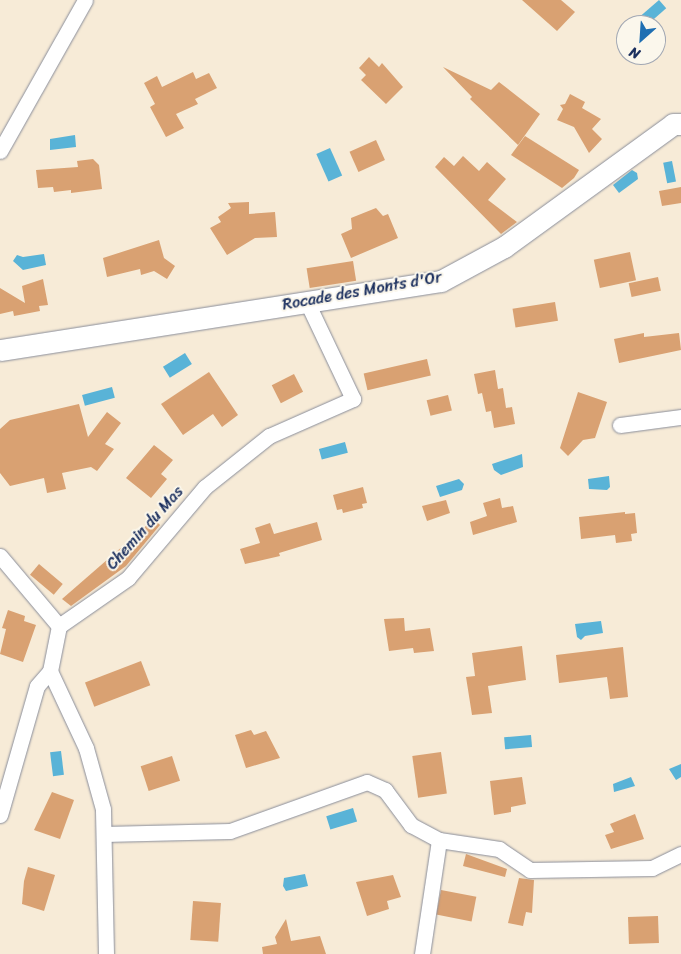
<!DOCTYPE html>
<html>
<head>
<meta charset="utf-8">
<style>
	body { margin:0 }
	#map { position:relative; width:681px; height:954px; overflow:hidden; background:#f7ebd7; font-family:Sriracha,sans-serif }
	div>[style] { position:absolute }
	.water>* { inset:0; background:#59b3d7; transform-origin:0 0 }
	.building>* { inset:0; background:#d9a172; transform-origin:0 0 }
	.roads { filter:drop-shadow(0 0 1px #898d9a) drop-shadow(0 0 1px #898d9a) }
	.street>* { height:15px; margin:-7.5px; padding:0 7.5px; transform-origin:7.5px; border-radius:7.5px; background:#fff }
	.secondary>* { height:21px; margin:-10.5px; padding:0 10.5px; transform-origin:10.5px; border-radius:10.5px; background:#fff }
	span { translate:-50% -50%; white-space:nowrap; text-align:center; line-height:1.15; -webkit-text-stroke:4px #fbf7ec; paint-order:stroke }
	.street-label { font-size:16px; color:#1b2f5e }
	.north { position:absolute; left:616px; top:15px; width:50px; height:50px; box-sizing:border-box; background:#fbf7ec; border:1px solid #a1a7b3; border-radius:50%; rotate:206deg; font-size:14px; font-weight:700; line-height:20px; text-align:center; color:#1b2f5e }
	.north::after { content:''; display:block; margin:auto; width:18px; height:22px; background:#1f6fb2; clip-path:polygon(50% 0,100% 100%,50% 72%,0 100%) }
</style>
</head>
<body>
<div id="map">
	<div class="water">
		<i style="left:659px;top:0;width:11px;height:31px;rotate:49deg"></i>
		<i style="clip-path:polygon(75px 135px,76px 147px,50px 150px,50px 139px)"></i>
		<i style="left:330px;top:148px;width:30px;height:15px;rotate:66deg"></i>
		<i style="left:672px;top:161px;width:21px;height:9px;rotate:79deg"></i>
		<i style="clip-path:polygon(632px 170px,637px 173px,638px 179px,619px 193px,613px 185px)"></i>
		<i style="clip-path:polygon(44px 254px,46px 265px,23px 270px,13px 261px,17px 255px,23px 257px)"></i>
		<i style="left:185px;top:353px;width:13px;height:26px;rotate:58deg"></i>
		<i style="left:112px;top:387px;width:11px;height:31px;rotate:75deg"></i>
		<i style="left:345px;top:442px;width:11px;height:27px;rotate:75deg"></i>
		<i style="clip-path:polygon(522px 454px,523px 467px,501px 475px,494px 470px,492px 464px)"></i>
		<i style="clip-path:polygon(609px 476px,610px 487px,607px 490px,589px 489px,588px 479px)"></i>
		<i style="clip-path:polygon(459px 479px,464px 484px,462px 490px,440px 497px,436px 486px)"></i>
		<i style="clip-path:polygon(601px 621px,603px 633px,585px 636px,581px 640px,577px 637px,575px 624px)"></i>
		<i style="left:531px;top:735px;width:12px;height:27px;rotate:85deg"></i>
		<i style="left:61px;top:751px;width:24px;height:11px;rotate:83deg"></i>
		<i style="clip-path:polygon(681px 764px,681px 777px,676px 780px,669px 769px)"></i>
		<i style="clip-path:polygon(631px 777px,635px 786px,614px 792px,613px 784px)"></i>
		<i style="left:353px;top:808px;width:14px;height:28px;rotate:73deg"></i>
		<i style="clip-path:polygon(305px 874px,308px 886px,286px 891px,283px 886px,284px 878px)"></i>
	</div>
	<div class="building">
		<i style="clip-path:polygon(522px 0,561px 0,575px 12px,557px 31px)"></i>
		<i style="clip-path:polygon(369px 57px,379px 67px,382px 63px,403px 87px,386px 104px,361px 80px,366px 75px,359px 68px)"></i>
		<i style="clip-path:polygon(443px 67px,491px 90px,499px 82px,540px 114px,518px 145px,470px 99px,472px 97px)"></i>
		<i style="clip-path:polygon(193px 72px,196px 79px,209px 73px,217px 88px,195px 99px,198px 104px,176px 114px,184px 128px,166px 137px,150px 107px,155px 104px,144px 83px,157px 76px,162px 87px)"></i>
		<i style="clip-path:polygon(570px 94px,585px 102px,582px 108px,601px 119px,592px 129px,602px 139px,589px 153px,574px 127px,557px 120px,563px 109px,560px 105px,565px 104px)"></i>
		<i style="clip-path:polygon(525px 136px,579px 170px,574px 178px,562px 188px,511px 155px)"></i>
		<i style="left:376px;top:140px;width:22px;height:29px;rotate:66deg"></i>
		<i style="clip-path:polygon(463px 156px,479px 171px,487px 162px,506px 179px,488px 200px,517px 222px,501px 234px,435px 167px,444px 157px,454px 166px)"></i>
		<i style="clip-path:polygon(93px 159px,99px 165px,102px 189px,71px 193px,71px 190px,54px 192px,53px 187px,38px 188px,36px 170px,78px 167px,77px 161px)"></i>
		<i style="clip-path:polygon(681px 187px,681px 203px,662px 206px,659px 191px)"></i>
		<i style="clip-path:polygon(249px 202px,249px 214px,275px 212px,277px 237px,255px 238px,227px 255px,210px 228px,221px 222px,218px 217px,231px 208px,228px 203px)"></i>
		<i style="clip-path:polygon(376px 208px,383px 216px,388px 214px,398px 238px,351px 258px,341px 234px,352px 229px,351px 218px)"></i>
		<i style="clip-path:polygon(159px 240px,164px 258px,175px 266px,167px 279px,154px 271px,141px 275px,140px 269px,107px 277px,103px 258px)"></i>
		<i style="left:630px;top:252px;width:29px;height:37px;rotate:78deg"></i>
		<i style="left:353px;top:261px;width:20px;height:47px;rotate:81deg"></i>
		<i style="left:658px;top:277px;width:14px;height:30px;rotate:78deg"></i>
		<i style="clip-path:polygon(43px 279px,48px 305px,39px 306px,40px 311px,14px 316px,13px 311px,0 314px,0 288px,25px 303px,22px 286px)"></i>
		<i style="left:555px;top:302px;width:19px;height:43px;rotate:81deg"></i>
		<i style="clip-path:polygon(644px 333px,644px 337px,679px 333px,681px 350px,619px 363px,614px 339px)"></i>
		<i style="left:427px;top:359px;width:17px;height:65px;rotate:77deg"></i>
		<i style="clip-path:polygon(495px 370px,498px 389px,503px 388px,506px 408px,512px 407px,515px 424px,494px 428px,491px 411px,486px 412px,482px 393px,478px 394px,474px 374px)"></i>
		<i style="clip-path:polygon(209px 372px,238px 415px,222px 427px,213px 414px,183px 435px,161px 404px)"></i>
		<i style="left:294px;top:374px;width:20px;height:25px;rotate:63deg"></i>
		<i style="clip-path:polygon(578px 392px,607px 402px,595px 438px,583px 440px,568px 456px,560px 448px)"></i>
		<i style="left:448px;top:395px;width:16px;height:22px;rotate:76deg"></i>
		<i style="clip-path:polygon(79px 404px,88px 437px,107px 412px,121px 423px,105px 444px,114px 449px,97px 471px,91px 467px,62px 473px,66px 489px,47px 493px,44px 478px,10px 486px,0 473px,0 429px,10px 420px)"></i>
		<i style="clip-path:polygon(154px 445px,173px 460px,161px 474px,167px 479px,151px 498px,126px 478px)"></i>
		<i style="clip-path:polygon(363px 487px,367px 503px,362px 504px,363px 508px,343px 513px,342px 509px,337px 510px,333px 495px)"></i>
		<i style="clip-path:polygon(500px 498px,502px 508px,513px 506px,517px 522px,473px 535px,470px 522px,487px 516px,483px 503px)"></i>
		<i style="clip-path:polygon(446px 500px,450px 513px,427px 521px,422px 506px)"></i>
		<i style="clip-path:polygon(625px 512px,625px 514px,635px 513px,637px 533px,631px 534px,632px 541px,616px 543px,615px 535px,581px 539px,579px 517px)"></i>
		<i style="clip-path:polygon(154px 519px,160px 525px,126px 566px,71px 606px,62px 599px)"></i>
		<i style="clip-path:polygon(317px 522px,322px 540px,279px 553px,280px 556px,245px 564px,240px 549px,260px 543px,255px 528px,270px 523px,274px 534px)"></i>
		<i style="left:39px;top:564px;width:31px;height:14px;rotate:40deg"></i>
		<i style="clip-path:polygon(8px 610px,25px 616px,24px 621px,36px 625px,23px 662px,0 654px,6px 629px,2px 628px)"></i>
		<i style="clip-path:polygon(404px 618px,405px 631px,430px 628px,434px 651px,414px 653px,413px 648px,389px 651px,384px 619px)"></i>
		<i style="clip-path:polygon(522px 646px,526px 680px,488px 686px,492px 713px,472px 715px,466px 677px,475px 676px,472px 653px)"></i>
		<i style="clip-path:polygon(623px 647px,628px 697px,610px 699px,607px 677px,559px 683px,556px 655px)"></i>
		<i style="left:141px;top:661px;width:26px;height:60px;rotate:69deg"></i>
		<i style="clip-path:polygon(251px 730px,254px 735px,266px 731px,280px 758px,246px 768px,235px 735px)"></i>
		<i style="left:441px;top:752px;width:42px;height:29px;rotate:82deg"></i>
		<i style="left:172px;top:756px;width:26px;height:33px;rotate:72deg"></i>
		<i style="clip-path:polygon(522px 777px,526px 804px,511px 807px,511px 812px,494px 815px,490px 781px)"></i>
		<i style="clip-path:polygon(52px 792px,74px 800px,60px 839px,34px 830px)"></i>
		<i style="clip-path:polygon(635px 814px,644px 839px,611px 849px,605px 835px,614px 832px,610px 824px)"></i>
		<i style="clip-path:polygon(466px 854px,507px 869px,505px 877px,463px 866px)"></i>
		<i style="clip-path:polygon(28px 867px,55px 875px,44px 911px,22px 904px,24px 881px)"></i>
		<i style="clip-path:polygon(393px 875px,401px 897px,387px 901px,389px 909px,367px 916px,356px 882px)"></i>
		<i style="clip-path:polygon(519px 878px,534px 880px,532px 913px,526px 912px,523px 926px,508px 923px)"></i>
		<i style="left:441px;top:890px;width:36px;height:25px;rotate:11deg"></i>
		<i style="left:193px;top:901px;width:28px;height:39px;rotate:4deg"></i>
		<i style="left:658px;top:916px;width:27px;height:30px;rotate:88deg"></i>
		<i style="clip-path:polygon(286px 919px,291px 941px,320px 936px,326px 954px,263px 954px,262px 947px,277px 944px,275px 937px)"></i>
	</div>
	<div class="roads">
		<div class="street">
			<i style="left:0;top:151px;width:173px;rotate:-60.6deg"></i>
			<i style="left:620px;top:425px;width:62px;rotate:-7.5deg"></i>
			<i style="left:0;top:556px;width:92px;rotate:49.9deg"></i>
			<i style="left:0;top:815px;width:134px;rotate:-74deg"></i>
			<i style="left:37px;top:686px;width:20px;rotate:-49deg"></i>
			<i style="left:104px;top:834px;width:126px;rotate:-1.4deg"></i>
			<i style="left:230px;top:831px;width:145px;rotate:-19.7deg"></i>
			<i style="left:367px;top:782px;width:20px;rotate:24deg"></i>
			<i style="left:385px;top:790px;width:44px;rotate:53.4deg"></i>
			<i style="left:411px;top:825px;width:32px;rotate:28deg"></i>
			<i style="left:439px;top:840px;width:61px;rotate:8.5deg"></i>
			<i style="left:499px;top:849px;width:37px;rotate:34deg"></i>
			<i style="left:530px;top:870px;width:122px;rotate:-0.9deg"></i>
			<i style="left:652px;top:868px;width:32px;rotate:-26deg"></i>
			<i style="left:106px;top:954px;width:145px;rotate:-91.2deg"></i>
			<i style="left:103px;top:809px;width:63px;rotate:-105.6deg"></i>
			<i style="left:86px;top:748px;width:85px;rotate:-115.1deg"></i>
			<i style="left:50px;top:671px;width:46px;rotate:-78.7deg"></i>
			<i style="left:59px;top:626px;width:84px;rotate:-34.8deg"></i>
			<i style="left:128px;top:578px;width:119px;rotate:-49.8deg"></i>
			<i style="left:205px;top:487px;width:82px;rotate:-38.6deg"></i>
			<i style="left:269px;top:436px;width:92px;rotate:-23.8deg"></i>
			<i style="left:353px;top:399px;width:107px;rotate:-115.4deg"></i>
			<i style="left:422px;top:954px;width:115px;rotate:-81.5deg"></i>
		</div>
		<div class="secondary">
			<i style="left:0;top:350px;width:446px;rotate:-8.9deg"></i>
			<i style="left:441px;top:281px;width:72px;rotate:-28.4deg"></i>
			<i style="left:504px;top:247px;width:209px;rotate:-36deg"></i>
			<i style="left:673px;top:124px;width:8px"></i>
		</div>
	</div>
	<div class="street-label">
		<span style="left:362px;top:291px;rotate:-10deg">Rocade des Monts d'Or</span>
		<span style="left:145px;top:528px;rotate:-48deg">Chemin du Mas</span>
	</div>
	<div class="north">N</div>
</div>
</body>
</html>
